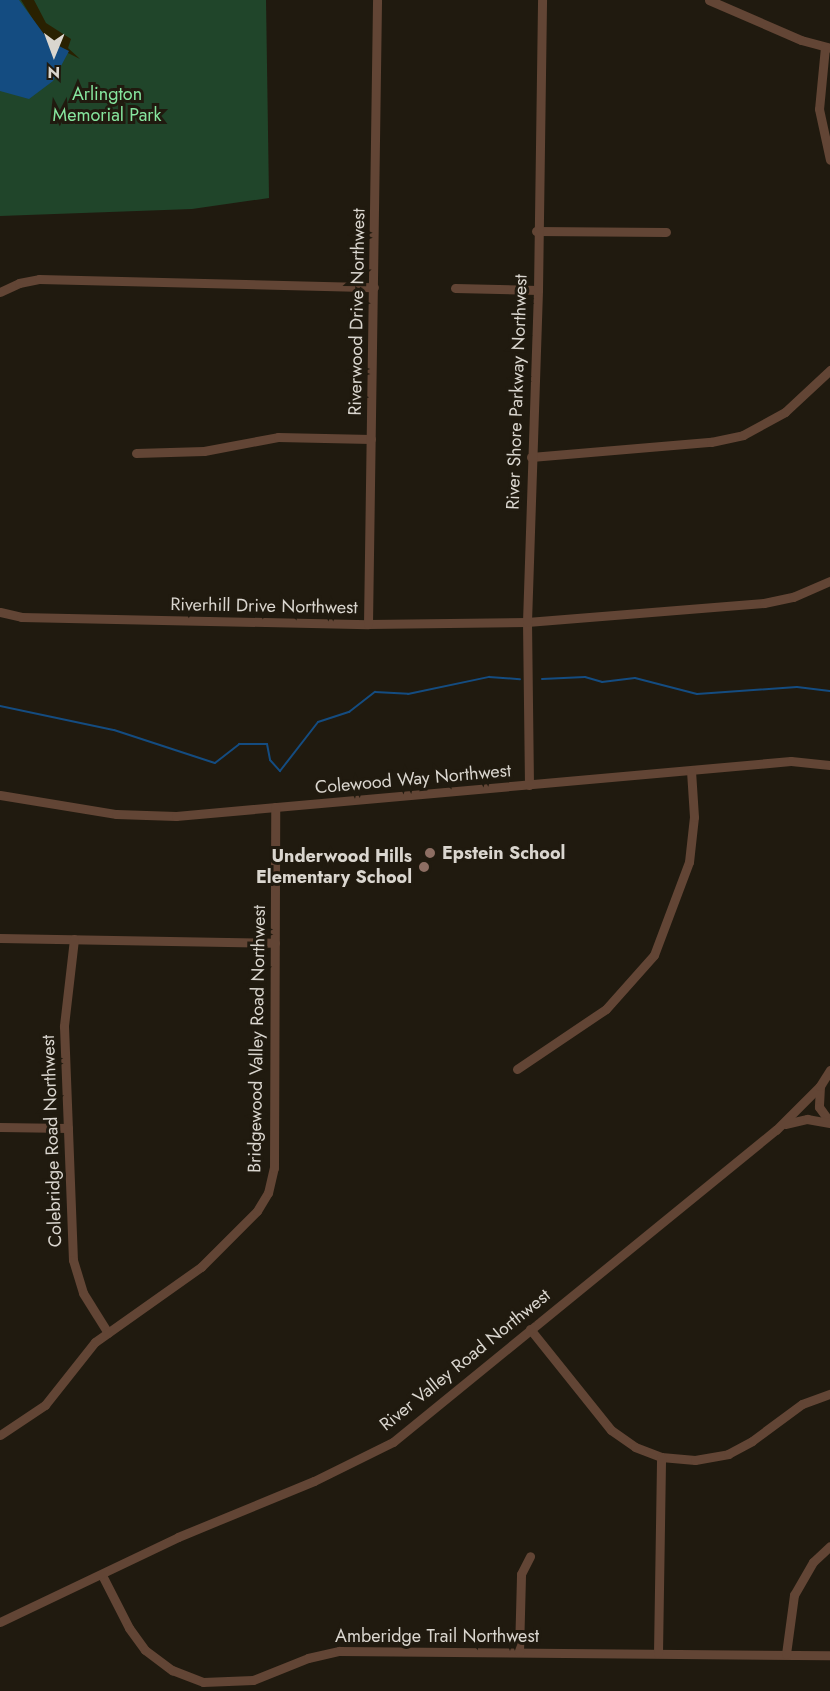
<!DOCTYPE html>
<html>
<head>
<meta charset="utf-8">
<style>
	body { margin:0 }
	#map { position:relative; width:830px; height:1691px; overflow:hidden; background:#201a0f; font-family:Jost,sans-serif }
	div>[style] { position:absolute }
	.green>* { inset:0; background:#20452a }
	.sand>* { inset:0; background:#292101 }
	.water>* { inset:0; background:#144c81 }
	.stream>* { height:2px; margin:-1px; padding:0 1px; transform-origin:1px; border-radius:1px; background:#144c81 }
	.minor>* { height:9px; margin:-4.5px; padding:0 4.5px; transform-origin:4.5px; border-radius:4.5px; background:#624535 }
	.dots>* { width:16px; height:16px; translate:-50% -50%; box-sizing:border-box; border:3px solid #201a0f; border-radius:50% }
	span { translate:-50% -50%; white-space:nowrap; text-align:center; line-height:1.15; -webkit-text-stroke:6px #201a0f; paint-order:stroke }
	.park-label { font-size:18px; color:#86e59e }
	.street-label { font-size:18px; color:#dad6cf }
	.poi-label { font-size:18px; color:#dad6cf; font-weight:700 }
	.left { translate:0 -50%; text-align:left }
	.right { translate:-100% -50%; text-align:right }
	.north { position:absolute; left:24px; top:24px; width:60px; height:60px; -webkit-text-stroke:4px #201a0f; paint-order:stroke; rotate:181deg; font-size:16px; font-weight:700; line-height:24px; text-align:center; color:#dad6cf }
	.north::after { content:''; display:block; margin:auto; width:21px; height:27px; background:#dad6cf; clip-path:polygon(50% 0,100% 100%,50% 72%,0 100%) }
</style>
</head>
<body>
<div id="map">
	<div class="green">
		<i style="clip-path:polygon(0 0,266px 0,269px 198px,192px 209px,0 216px)"></i>
	</div>
	<div class="sand">
		<i style="clip-path:polygon(21px 0,34px 0,46px 23px,71px 39px,68px 48px,80px 59px,56px 47px,42px 34px)"></i>
	</div>
	<div class="water">
		<i style="clip-path:polygon(0 0,19px 0,49px 41px,69px 51px,53px 81px,29px 99px,0 91px)"></i>
	</div>
	<div class="stream">
		<i style="left:542px;top:679px;width:43px;rotate:-2.7deg"></i>
		<i style="left:585px;top:677px;width:18px;rotate:16deg"></i>
		<i style="left:602px;top:682px;width:33px;rotate:-7deg"></i>
		<i style="left:635px;top:678px;width:64px;rotate:14.5deg"></i>
		<i style="left:697px;top:694px;width:100px;rotate:-4deg"></i>
		<i style="left:797px;top:687px;width:33px;rotate:7deg"></i>
		<i style="left:0;top:706px;width:116px;rotate:11.9deg"></i>
		<i style="left:114px;top:730px;width:106px;rotate:18.1deg"></i>
		<i style="left:215px;top:763px;width:31px;rotate:-38deg"></i>
		<i style="left:239px;top:744px;width:28px"></i>
		<i style="left:267px;top:744px;width:16px;rotate:79deg"></i>
		<i style="left:270px;top:760px;width:15px;rotate:48deg"></i>
		<i style="left:280px;top:771px;width:62px;rotate:-52.2deg"></i>
		<i style="left:318px;top:722px;width:33px;rotate:-18deg"></i>
		<i style="left:349px;top:712px;width:33px;rotate:-38deg"></i>
		<i style="left:375px;top:692px;width:33px;rotate:3deg"></i>
		<i style="left:408px;top:694px;width:83px;rotate:-11.9deg"></i>
		<i style="left:489px;top:677px;width:31px;rotate:4deg"></i>
	</div>
	<div class="minor">
		<i style="left:709px;top:0;width:100px;rotate:23.5deg"></i>
		<i style="left:801px;top:40px;width:30px;rotate:15deg"></i>
		<i style="left:825px;top:47px;width:62px;rotate:95.5deg"></i>
		<i style="left:819px;top:109px;width:52px;rotate:77.8deg"></i>
		<i style="left:536px;top:231px;width:130px;rotate:0.4deg"></i>
		<i style="left:455px;top:288px;width:83px;rotate:1.4deg"></i>
		<i style="left:0;top:292px;width:21px;rotate:-25deg"></i>
		<i style="left:19px;top:283px;width:20px;rotate:-11deg"></i>
		<i style="left:39px;top:279px;width:335px;rotate:1.4deg"></i>
		<i style="left:136px;top:453px;width:68px;rotate:-1.7deg"></i>
		<i style="left:204px;top:451px;width:75px;rotate:-10.7deg"></i>
		<i style="left:278px;top:437px;width:93px;rotate:1.2deg"></i>
		<i style="left:531px;top:457px;width:181px;rotate:-4.8deg"></i>
		<i style="left:711px;top:442px;width:33px;rotate:-12deg"></i>
		<i style="left:743px;top:435px;width:48px;rotate:-28.7deg"></i>
		<i style="left:785px;top:412px;width:62px;rotate:-43deg"></i>
		<i style="left:0;top:612px;width:22px;rotate:13deg"></i>
		<i style="left:21px;top:617px;width:347px;rotate:1.2deg"></i>
		<i style="left:368px;top:624px;width:159px;rotate:-0.7deg"></i>
		<i style="left:527px;top:622px;width:238px;rotate:-4.6deg"></i>
		<i style="left:764px;top:603px;width:30px;rotate:-12deg"></i>
		<i style="left:793px;top:597px;width:40px;rotate:-23.4deg"></i>
		<i style="left:368px;top:624px;width:624px;rotate:-89.17deg"></i>
		<i style="left:529px;top:785px;width:163px;rotate:-90.7deg"></i>
		<i style="left:527px;top:622px;width:332px;rotate:-88.1deg"></i>
		<i style="left:538px;top:290px;width:290px;rotate:-89.2deg"></i>
		<i style="left:0;top:795px;width:118px;rotate:9.3deg"></i>
		<i style="left:116px;top:814px;width:60px;rotate:1.9deg"></i>
		<i style="left:176px;top:816px;width:617px;rotate:-5.11deg"></i>
		<i style="left:791px;top:761px;width:39px;rotate:6deg"></i>
		<i style="left:0;top:938px;width:275px;rotate:1deg"></i>
		<i style="left:74px;top:939px;width:88px;rotate:96.6deg"></i>
		<i style="left:64px;top:1026px;width:234px;rotate:87.8deg"></i>
		<i style="left:73px;top:1260px;width:34px;rotate:73deg"></i>
		<i style="left:83px;top:1293px;width:47px;rotate:58deg"></i>
		<i style="left:517px;top:1069px;width:107px;rotate:-34deg"></i>
		<i style="left:606px;top:1009px;width:72px;rotate:-48.4deg"></i>
		<i style="left:654px;top:955px;width:99px;rotate:-69.4deg"></i>
		<i style="left:689px;top:862px;width:45px;rotate:-83.7deg"></i>
		<i style="left:694px;top:817px;width:46px;rotate:-93.7deg"></i>
		<i style="left:820px;top:1086px;width:21px;rotate:93deg"></i>
		<i style="left:819px;top:1107px;width:19px;rotate:54deg"></i>
		<i style="left:785px;top:1124px;width:23px;rotate:-13deg"></i>
		<i style="left:807px;top:1119px;width:23px;rotate:10deg"></i>
		<i style="left:0;top:1127px;width:68px;rotate:0.8deg"></i>
		<i style="left:530px;top:1329px;width:129px;rotate:51.3deg"></i>
		<i style="left:611px;top:1430px;width:29px;rotate:35deg"></i>
		<i style="left:635px;top:1447px;width:28px;rotate:21deg"></i>
		<i style="left:661px;top:1457px;width:34px;rotate:5deg"></i>
		<i style="left:695px;top:1460px;width:34px;rotate:-10deg"></i>
		<i style="left:728px;top:1454px;width:27px;rotate:-28deg"></i>
		<i style="left:752px;top:1441px;width:62px;rotate:-36.5deg"></i>
		<i style="left:802px;top:1404px;width:30px;rotate:-20deg"></i>
		<i style="left:0;top:1435px;width:54px;rotate:-33.7deg"></i>
		<i style="left:45px;top:1405px;width:80px;rotate:-51.6deg"></i>
		<i style="left:95px;top:1342px;width:130px;rotate:-35.3deg"></i>
		<i style="left:201px;top:1267px;width:79px;rotate:-45deg"></i>
		<i style="left:257px;top:1211px;width:21px;rotate:-59deg"></i>
		<i style="left:268px;top:1193px;width:26px;rotate:-77deg"></i>
		<i style="left:274px;top:1168px;width:361px;rotate:-89.8deg"></i>
		<i style="left:102px;top:1575px;width:59px;rotate:63deg"></i>
		<i style="left:129px;top:1628px;width:27px;rotate:54deg"></i>
		<i style="left:145px;top:1650px;width:34px;rotate:37deg"></i>
		<i style="left:172px;top:1670px;width:33px;rotate:21deg"></i>
		<i style="left:203px;top:1682px;width:50px;rotate:-2.3deg"></i>
		<i style="left:253px;top:1680px;width:59px;rotate:-21.8deg"></i>
		<i style="left:308px;top:1658px;width:32px;rotate:-13deg"></i>
		<i style="left:339px;top:1651px;width:491px;rotate:0.5deg"></i>
		<i style="left:0;top:1622px;width:197px;rotate:-25.5deg"></i>
		<i style="left:178px;top:1537px;width:147px;rotate:-22.4deg"></i>
		<i style="left:314px;top:1481px;width:88px;rotate:-26.3deg"></i>
		<i style="left:393px;top:1442px;width:494px;rotate:-39.2deg"></i>
		<i style="left:776px;top:1130px;width:62px;rotate:-45deg"></i>
		<i style="left:820px;top:1086px;width:19px;rotate:-58deg"></i>
		<i style="left:519px;top:1652px;width:78px;rotate:-88.5deg"></i>
		<i style="left:521px;top:1574px;width:20px;rotate:-63deg"></i>
		<i style="left:658px;top:1653px;width:196px;rotate:-89.1deg"></i>
		<i style="left:786px;top:1654px;width:60px;rotate:-82.3deg"></i>
		<i style="left:794px;top:1595px;width:38px;rotate:-60deg"></i>
		<i style="left:813px;top:1562px;width:23px;rotate:-43deg"></i>
	</div>
	<div class="dots">
		<i style="left:430px;top:853px;background:#8d6e63"></i>
		<i style="left:424px;top:867px;background:#8d6e63"></i>
	</div>
	<div class="park-label">
		<span style="left:107px;top:105px">Arlington<br>Memorial Park</span>
	</div>
	<div class="street-label">
		<span style="left:357px;top:312px;rotate:-89deg">Riverwood Drive Northwest</span>
		<span style="left:517px;top:392px;rotate:-88deg">River Shore Parkway Northwest</span>
		<span style="left:264px;top:606px;rotate:1deg">Riverhill Drive Northwest</span>
		<span style="left:413px;top:779px;rotate:-5deg">Colewood Way Northwest</span>
		<span style="left:257px;top:1039px;rotate:-89deg">Bridgewood Valley Road Northwest</span>
		<span style="left:52px;top:1141px;rotate:-92deg">Colebridge Road Northwest</span>
		<span style="left:465px;top:1360px;rotate:-39deg">River Valley Road Northwest</span>
		<span style="left:437px;top:1636px">Amberidge Trail Northwest</span>
	</div>
	<div class="poi-label">
		<span class="left" style="left:442px;top:853px">Epstein School</span>
		<span class="right" style="left:412px;top:867px">Underwood Hills<br>Elementary School</span>
	</div>
	<div class="north">N</div>
</div>
</body>
</html>
